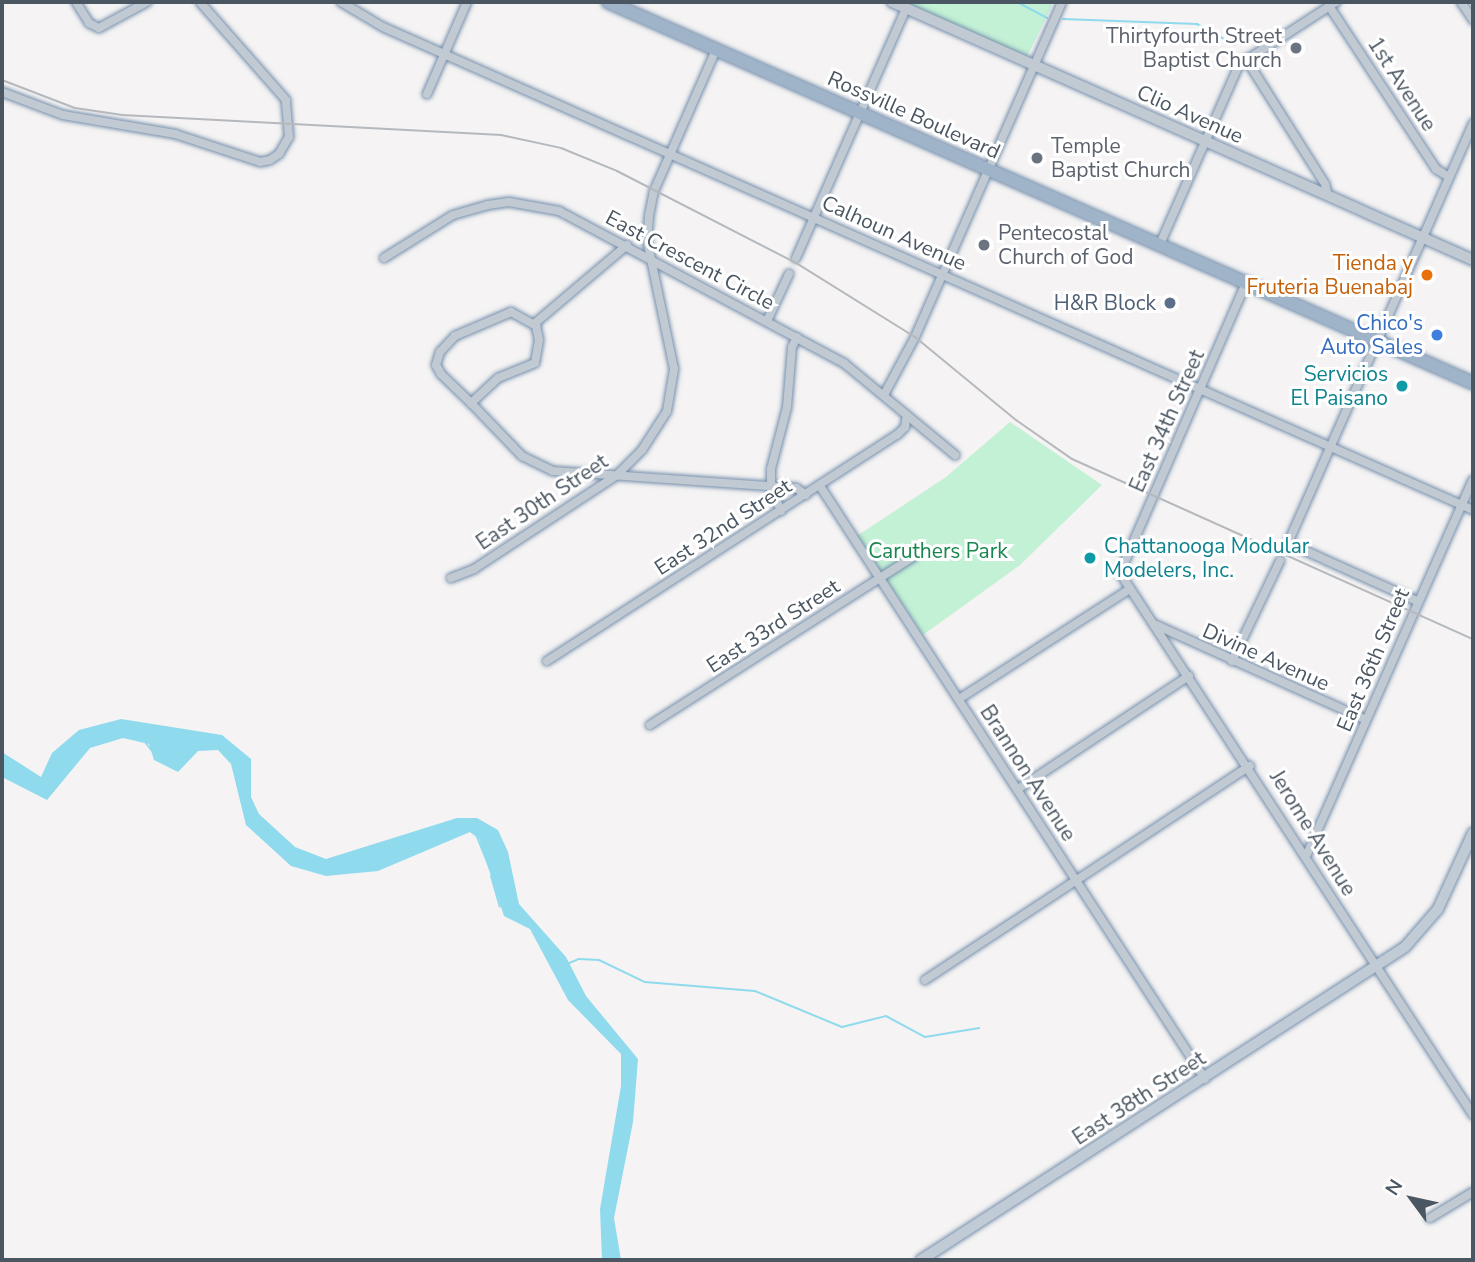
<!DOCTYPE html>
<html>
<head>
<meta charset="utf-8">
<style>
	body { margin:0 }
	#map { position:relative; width:1475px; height:1262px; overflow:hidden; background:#f5f3f3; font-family:"Nunito Sans",sans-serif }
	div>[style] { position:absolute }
	.green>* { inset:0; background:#c3f1d5 }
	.water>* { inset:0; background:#90daee }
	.stream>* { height:2px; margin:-1px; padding:0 1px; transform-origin:1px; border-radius:1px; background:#90daee }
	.roads { filter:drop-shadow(0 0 2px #7690ad) drop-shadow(0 0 2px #7690ad) }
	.minor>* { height:8px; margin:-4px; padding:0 4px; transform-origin:4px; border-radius:4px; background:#c1cad2 }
	.tertiary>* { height:10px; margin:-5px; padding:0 5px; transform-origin:5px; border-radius:5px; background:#c1cad2 }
	.secondary>* { height:10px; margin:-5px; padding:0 5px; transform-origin:5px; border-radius:5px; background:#c1cbd6 }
	.trunk>* { height:12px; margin:-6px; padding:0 6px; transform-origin:6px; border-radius:6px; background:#9fb4c9 }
	.rail>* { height:2px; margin:-1px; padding:0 1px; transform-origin:1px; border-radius:1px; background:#b5b8bd }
	.dots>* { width:19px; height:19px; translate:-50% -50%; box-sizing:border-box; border:4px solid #fff; border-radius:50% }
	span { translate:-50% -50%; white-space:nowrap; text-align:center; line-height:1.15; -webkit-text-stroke:6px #fff; paint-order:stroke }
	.worship-label { font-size:21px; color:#5b616d }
	.right { translate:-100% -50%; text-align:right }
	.left { translate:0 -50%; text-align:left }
	.street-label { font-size:21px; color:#4a5661 }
	.food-label { font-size:21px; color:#c56008 }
	.service-label { font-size:21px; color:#4e5e75 }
	.shop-label { font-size:21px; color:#366cbe }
	.culture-label { font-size:21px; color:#0d838f }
	.park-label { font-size:21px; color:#17864f }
	.frame { position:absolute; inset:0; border:4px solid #4a5661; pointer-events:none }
	.north { position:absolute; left:1377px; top:1164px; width:70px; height:70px; -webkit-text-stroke:5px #fff; paint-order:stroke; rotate:303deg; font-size:19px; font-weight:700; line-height:28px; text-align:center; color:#4a5661 }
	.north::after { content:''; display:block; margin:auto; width:24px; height:32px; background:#4a5661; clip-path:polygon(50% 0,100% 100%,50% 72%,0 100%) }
</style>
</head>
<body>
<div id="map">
	<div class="green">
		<i style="clip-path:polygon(897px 2px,1046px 2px,1052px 5px,1027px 57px)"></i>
		<i style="clip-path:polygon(1010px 422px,1102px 485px,1020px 565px,923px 635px,857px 536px,946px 477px)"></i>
	</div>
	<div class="water">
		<i style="clip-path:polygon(121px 719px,222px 735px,251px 759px,251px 797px,259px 814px,295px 847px,326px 859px,457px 818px,477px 818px,498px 830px,508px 852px,519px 904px,566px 957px,586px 996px,638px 1059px,633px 1122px,614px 1218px,621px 1260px,602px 1259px,600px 1209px,621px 1086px,621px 1054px,568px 1000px,530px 929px,504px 916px,479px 839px,470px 832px,378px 871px,326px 876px,291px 866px,246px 825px,231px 764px,218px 750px,198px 751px,178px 772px,154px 760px,149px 744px,123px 738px,90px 748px,47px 800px,2px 777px,2px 752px,41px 777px,52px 753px,79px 730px)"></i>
	</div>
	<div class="stream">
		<i style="left:1017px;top:2px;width:34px;rotate:28deg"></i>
		<i style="left:1063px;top:19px;width:134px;rotate:2.1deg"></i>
		<i style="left:1197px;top:24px;width:43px;rotate:28.9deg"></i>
		<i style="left:145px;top:742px;width:11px;rotate:52deg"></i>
		<i style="left:172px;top:751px;width:22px;rotate:-47deg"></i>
		<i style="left:477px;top:837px;width:35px;rotate:68deg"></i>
		<i style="left:491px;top:876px;width:32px;rotate:74deg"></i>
		<i style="left:567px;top:964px;width:13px;rotate:-23deg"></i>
		<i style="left:579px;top:959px;width:20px;rotate:3deg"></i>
		<i style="left:599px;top:960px;width:51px;rotate:25.6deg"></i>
		<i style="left:645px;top:982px;width:110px;rotate:4.7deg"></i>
		<i style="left:755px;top:991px;width:94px;rotate:22.5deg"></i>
		<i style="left:842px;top:1027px;width:45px;rotate:-14deg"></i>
		<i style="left:886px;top:1016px;width:44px;rotate:28.3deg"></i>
		<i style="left:925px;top:1037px;width:55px;rotate:-9.5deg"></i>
	</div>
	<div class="roads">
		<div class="minor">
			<i style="left:76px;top:2px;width:25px;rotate:58deg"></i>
			<i style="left:89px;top:23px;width:11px;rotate:27deg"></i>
			<i style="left:99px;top:28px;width:55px;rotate:-28.4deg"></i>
			<i style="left:341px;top:2px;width:49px;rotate:30.8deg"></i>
			<i style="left:383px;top:27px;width:1192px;rotate:23.9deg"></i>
			<i style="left:1461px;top:2px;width:22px;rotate:56deg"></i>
			<i style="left:1329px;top:6px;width:195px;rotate:56.7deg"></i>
			<i style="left:1436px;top:169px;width:15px;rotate:32deg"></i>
			<i style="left:1246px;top:59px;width:148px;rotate:57.7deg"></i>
			<i style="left:1325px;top:184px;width:12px;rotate:76deg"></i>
			<i style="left:2px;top:92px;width:65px;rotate:20.7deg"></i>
			<i style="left:63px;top:115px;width:114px;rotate:9.6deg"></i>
			<i style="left:175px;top:134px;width:89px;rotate:18.2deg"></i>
			<i style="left:260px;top:162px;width:10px;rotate:-11deg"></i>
			<i style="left:270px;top:160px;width:11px;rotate:-34deg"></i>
			<i style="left:279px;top:154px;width:20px;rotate:-60deg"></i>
			<i style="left:289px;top:137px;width:37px;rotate:-95deg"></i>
			<i style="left:286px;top:100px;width:130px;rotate:-131.3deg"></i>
			<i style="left:427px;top:94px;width:100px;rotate:-66.5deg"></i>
			<i style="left:1160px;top:244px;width:196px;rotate:-66.2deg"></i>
			<i style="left:1239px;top:65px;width:116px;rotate:-33deg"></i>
			<i style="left:384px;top:258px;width:81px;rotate:-31.9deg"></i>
			<i style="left:453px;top:215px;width:36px;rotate:-16deg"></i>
			<i style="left:488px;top:205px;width:21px;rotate:-8deg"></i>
			<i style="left:509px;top:202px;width:51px;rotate:10.2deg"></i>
			<i style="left:559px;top:211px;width:324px;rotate:28.1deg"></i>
			<i style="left:845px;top:364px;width:143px;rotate:39.6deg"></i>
			<i style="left:796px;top:258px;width:272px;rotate:-66.2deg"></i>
			<i style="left:1246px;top:283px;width:316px;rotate:113.5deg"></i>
			<i style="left:1120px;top:573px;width:647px;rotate:56.92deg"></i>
			<i style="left:511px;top:312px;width:29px;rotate:29deg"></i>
			<i style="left:536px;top:326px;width:14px;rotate:78deg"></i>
			<i style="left:539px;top:340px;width:23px;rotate:100deg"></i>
			<i style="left:535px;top:363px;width:40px;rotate:158deg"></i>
			<i style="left:498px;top:378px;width:37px;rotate:137deg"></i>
			<i style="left:471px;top:403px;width:42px;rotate:-136deg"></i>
			<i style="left:441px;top:374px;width:10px;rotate:-119deg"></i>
			<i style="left:436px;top:365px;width:14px;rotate:-73deg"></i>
			<i style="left:440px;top:352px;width:22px;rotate:-47deg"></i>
			<i style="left:455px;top:336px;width:61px;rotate:-23.2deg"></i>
			<i style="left:767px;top:321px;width:52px;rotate:-64.9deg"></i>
			<i style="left:534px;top:324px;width:122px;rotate:-40.3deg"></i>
			<i style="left:885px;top:393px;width:64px;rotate:-61.8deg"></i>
			<i style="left:915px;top:337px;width:366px;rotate:-66.3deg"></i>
			<i style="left:471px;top:403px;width:74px;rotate:46.1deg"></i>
			<i style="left:522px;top:456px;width:34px;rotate:26deg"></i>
			<i style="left:553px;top:471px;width:244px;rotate:4deg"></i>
			<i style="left:796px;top:488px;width:12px;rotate:35deg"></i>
			<i style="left:820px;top:486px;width:707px;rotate:57.01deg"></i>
			<i style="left:781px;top:511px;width:25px;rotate:-113deg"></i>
			<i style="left:771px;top:488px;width:19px;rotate:-90deg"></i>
			<i style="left:771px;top:469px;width:64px;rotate:-75.5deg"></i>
			<i style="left:787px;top:407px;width:60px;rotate:-85.2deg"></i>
			<i style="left:792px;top:347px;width:11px;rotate:-63deg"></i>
			<i style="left:451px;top:578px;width:25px;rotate:-21deg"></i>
			<i style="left:474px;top:569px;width:171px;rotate:-33.3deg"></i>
			<i style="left:617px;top:475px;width:35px;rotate:-45deg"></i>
			<i style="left:642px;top:450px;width:46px;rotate:-57.3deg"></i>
			<i style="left:667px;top:411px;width:43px;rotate:-80.5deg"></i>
			<i style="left:674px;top:369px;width:132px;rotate:-101.8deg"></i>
			<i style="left:647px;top:240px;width:24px;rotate:-85deg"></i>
			<i style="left:649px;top:216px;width:25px;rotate:-79deg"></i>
			<i style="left:654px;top:191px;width:154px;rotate:-66.3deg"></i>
			<i style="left:1417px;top:601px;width:141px;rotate:-155.8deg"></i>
			<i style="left:1288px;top:543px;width:459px;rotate:-66.2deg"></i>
			<i style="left:1156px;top:625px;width:230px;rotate:24.3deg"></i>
			<i style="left:547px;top:661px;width:417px;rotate:-32.9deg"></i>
			<i style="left:897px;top:435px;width:11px;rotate:-45deg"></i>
			<i style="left:905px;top:427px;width:12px;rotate:-81deg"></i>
			<i style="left:1232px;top:661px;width:111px;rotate:-64.4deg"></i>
			<i style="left:959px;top:699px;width:203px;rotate:-32.8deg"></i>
			<i style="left:650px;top:725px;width:313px;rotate:-32.6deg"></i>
			<i style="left:1018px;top:789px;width:205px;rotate:-33.5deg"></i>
			<i style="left:1307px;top:854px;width:409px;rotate:-66.1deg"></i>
			<i style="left:925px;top:980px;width:389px;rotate:-33.4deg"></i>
			<i style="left:1430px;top:1218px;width:50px;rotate:-31.2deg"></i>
		</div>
		<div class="tertiary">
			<i style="left:892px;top:2px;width:636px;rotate:23.94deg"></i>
		</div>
		<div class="secondary">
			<i style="left:921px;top:1260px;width:576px;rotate:-32.89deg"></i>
			<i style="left:1405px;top:947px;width:50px;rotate:-49deg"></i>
			<i style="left:1438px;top:909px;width:84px;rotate:-65.3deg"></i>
		</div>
		<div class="trunk">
			<i style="left:608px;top:2px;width:945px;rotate:23.77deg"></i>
		</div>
	</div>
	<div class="rail">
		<i style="left:2px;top:80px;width:78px;rotate:21deg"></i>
		<i style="left:75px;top:108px;width:48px;rotate:8.5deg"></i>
		<i style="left:122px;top:115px;width:380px;rotate:3deg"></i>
		<i style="left:501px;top:135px;width:61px;rotate:12.2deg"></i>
		<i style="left:561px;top:148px;width:61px;rotate:22.3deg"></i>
		<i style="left:617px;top:171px;width:201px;rotate:27.2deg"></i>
		<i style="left:796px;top:263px;width:140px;rotate:31.9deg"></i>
		<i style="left:915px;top:337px;width:131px;rotate:39.4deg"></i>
		<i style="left:1016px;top:420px;width:68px;rotate:34.9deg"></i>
		<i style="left:1072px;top:459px;width:440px;rotate:24.2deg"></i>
	</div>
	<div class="dots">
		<i style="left:1296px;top:48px;background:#6b7280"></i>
		<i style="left:1037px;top:158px;background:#6b7280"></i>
		<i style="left:984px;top:245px;background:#6b7280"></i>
		<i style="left:1427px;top:275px;background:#e8710a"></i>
		<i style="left:1170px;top:303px;background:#5c6f8a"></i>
		<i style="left:1437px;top:335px;background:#3f7fe0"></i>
		<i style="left:1402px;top:386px;background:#0f9aa8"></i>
		<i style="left:1090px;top:558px;background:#0f9aa8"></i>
	</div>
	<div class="worship-label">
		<span class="right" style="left:1282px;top:48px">Thirtyfourth Street<br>Baptist Church</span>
		<span class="left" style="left:1051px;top:158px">Temple<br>Baptist Church</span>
		<span class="left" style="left:998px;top:245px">Pentecostal<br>Church of God</span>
	</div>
	<div class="street-label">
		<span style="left:1402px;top:84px;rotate:57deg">1st Avenue</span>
		<span style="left:1190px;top:114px;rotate:24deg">Clio Avenue</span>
		<span style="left:914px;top:115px;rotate:24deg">Rossville Boulevard</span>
		<span style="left:894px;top:233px;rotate:24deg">Calhoun Avenue</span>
		<span style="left:690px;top:260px;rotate:28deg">East Crescent Circle</span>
		<span style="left:1167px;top:421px;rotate:-66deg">East 34th Street</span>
		<span style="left:542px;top:502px;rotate:-34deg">East 30th Street</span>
		<span style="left:723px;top:527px;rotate:-33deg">East 32nd Street</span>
		<span style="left:773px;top:626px;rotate:-33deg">East 33rd Street</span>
		<span style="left:1266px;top:657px;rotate:24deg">Divine Avenue</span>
		<span style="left:1373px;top:660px;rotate:-67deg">East 36th Street</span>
		<span style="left:1028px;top:773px;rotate:57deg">Brannon Avenue</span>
		<span style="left:1313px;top:833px;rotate:58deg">Jerome Avenue</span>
		<span style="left:1139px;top:1098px;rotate:-33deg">East 38th Street</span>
	</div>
	<div class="food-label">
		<span class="right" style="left:1413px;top:275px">Tienda y<br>Fruteria Buenabaj</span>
	</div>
	<div class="service-label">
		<span class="right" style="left:1156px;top:303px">H&amp;R Block</span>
	</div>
	<div class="shop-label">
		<span class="right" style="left:1423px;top:335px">Chico's<br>Auto Sales</span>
	</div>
	<div class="culture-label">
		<span class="right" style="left:1388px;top:386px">Servicios<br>El Paisano</span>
		<span class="left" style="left:1104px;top:558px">Chattanooga Modular<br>Modelers, Inc.</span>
	</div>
	<div class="park-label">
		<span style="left:938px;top:551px">Caruthers Park</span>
	</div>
	<div class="frame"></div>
	<div class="north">N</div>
</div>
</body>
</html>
